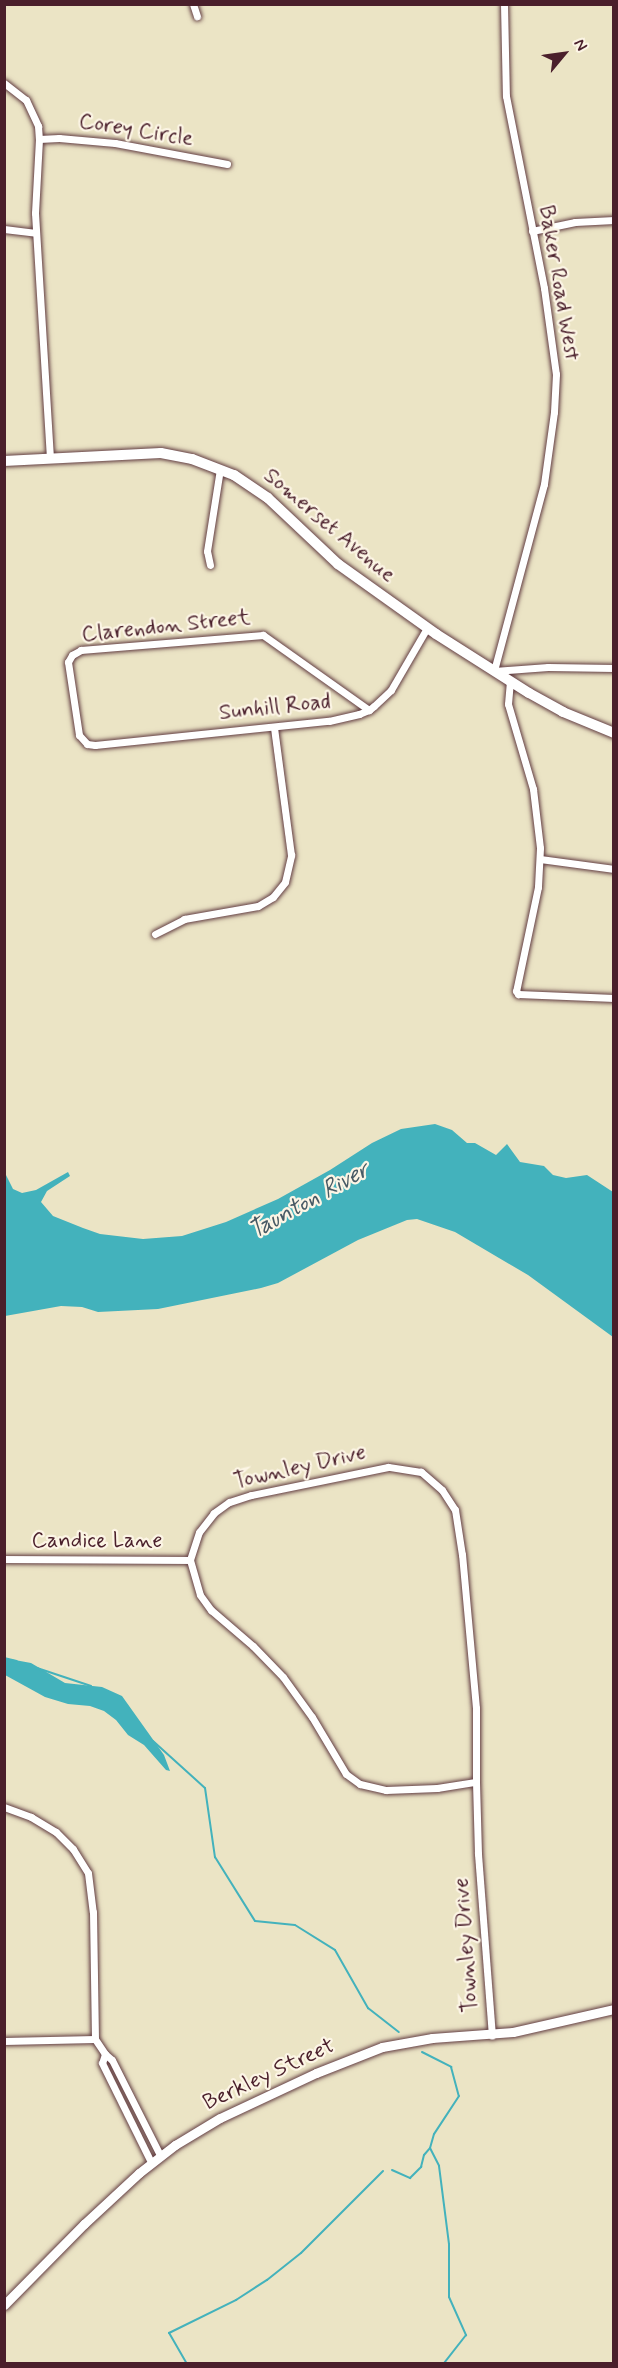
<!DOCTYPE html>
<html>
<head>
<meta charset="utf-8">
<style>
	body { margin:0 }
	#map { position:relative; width:618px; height:2368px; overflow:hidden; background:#ebe4c5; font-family:Mynerve,sans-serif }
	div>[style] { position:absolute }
	.water>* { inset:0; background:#43b2bc }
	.stream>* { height:2px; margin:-1px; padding:0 1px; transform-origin:1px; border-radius:1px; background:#43b2bc }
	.roads { filter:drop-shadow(0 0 2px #623d42) drop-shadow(0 0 2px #623d42) }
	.minor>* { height:7px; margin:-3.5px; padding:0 3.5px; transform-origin:3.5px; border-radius:3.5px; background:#fff }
	.secondary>* { height:9px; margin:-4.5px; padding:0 4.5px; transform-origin:4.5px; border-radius:4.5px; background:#fff }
	.primary>* { height:10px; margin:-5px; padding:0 5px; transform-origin:5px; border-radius:5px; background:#fff }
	span { translate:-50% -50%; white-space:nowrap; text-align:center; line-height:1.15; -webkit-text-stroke:4.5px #fcf5e5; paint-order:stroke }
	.street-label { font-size:22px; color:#4a1f2b }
	.water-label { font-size:24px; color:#475a65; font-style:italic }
	.frame { position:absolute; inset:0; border:6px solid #4a1f2b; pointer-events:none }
	.north { position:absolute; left:534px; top:24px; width:60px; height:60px; -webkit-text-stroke:4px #fcf5e5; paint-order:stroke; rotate:61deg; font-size:16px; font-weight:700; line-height:24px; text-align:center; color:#4a1f2b }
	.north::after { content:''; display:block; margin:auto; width:21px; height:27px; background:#4a1f2b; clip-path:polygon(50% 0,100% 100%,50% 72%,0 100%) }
</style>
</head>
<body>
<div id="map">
	<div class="water">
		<i style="clip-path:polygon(435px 1124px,452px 1130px,467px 1143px,475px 1143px,496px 1155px,507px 1144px,520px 1162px,544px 1166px,553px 1175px,566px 1178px,587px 1175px,613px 1192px,613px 1337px,528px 1275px,455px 1232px,417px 1219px,407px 1220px,358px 1240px,278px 1283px,261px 1288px,158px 1309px,98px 1312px,82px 1307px,61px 1306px,5px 1316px,5px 1173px,13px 1189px,22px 1193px,36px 1190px,68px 1172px,70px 1176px,47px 1191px,41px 1202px,53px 1216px,83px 1228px,100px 1234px,143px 1239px,182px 1236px,226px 1222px,278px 1199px,330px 1170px,372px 1143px,401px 1129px)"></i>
		<i style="clip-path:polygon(4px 1658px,31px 1663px,65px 1683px,102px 1687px,122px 1696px,164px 1755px,170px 1771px,166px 1770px,144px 1745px,128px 1735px,116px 1720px,104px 1711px,90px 1706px,68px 1704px,45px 1697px,5px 1675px)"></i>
	</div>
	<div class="stream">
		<i style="left:4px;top:1658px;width:13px;rotate:13deg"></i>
		<i style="left:37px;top:1668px;width:57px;rotate:18.4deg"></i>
		<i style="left:153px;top:1741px;width:70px;rotate:42.1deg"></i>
		<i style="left:205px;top:1788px;width:70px;rotate:81.8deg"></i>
		<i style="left:215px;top:1857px;width:75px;rotate:58deg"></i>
		<i style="left:255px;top:1921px;width:40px;rotate:5.7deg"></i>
		<i style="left:295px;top:1925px;width:47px;rotate:32deg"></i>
		<i style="left:335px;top:1950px;width:67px;rotate:60.4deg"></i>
		<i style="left:368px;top:2008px;width:39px;rotate:38deg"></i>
		<i style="left:422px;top:2052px;width:33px;rotate:27deg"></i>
		<i style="left:451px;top:2067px;width:30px;rotate:75deg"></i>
		<i style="left:459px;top:2096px;width:45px;rotate:123.3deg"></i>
		<i style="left:434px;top:2134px;width:15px;rotate:106deg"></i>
		<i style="left:430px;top:2148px;width:20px;rotate:63deg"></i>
		<i style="left:439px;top:2166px;width:79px;rotate:82.7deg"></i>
		<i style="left:449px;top:2244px;width:53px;rotate:90deg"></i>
		<i style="left:449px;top:2297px;width:42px;rotate:65.9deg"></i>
		<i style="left:466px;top:2335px;width:37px;rotate:128deg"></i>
		<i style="left:392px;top:2170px;width:20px;rotate:24deg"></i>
		<i style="left:410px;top:2178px;width:16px;rotate:-45deg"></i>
		<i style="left:421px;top:2167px;width:12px;rotate:-76deg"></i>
		<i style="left:424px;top:2155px;width:9px;rotate:-49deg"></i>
		<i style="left:187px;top:2364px;width:36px;rotate:-120deg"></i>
		<i style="left:169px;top:2333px;width:75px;rotate:-26.2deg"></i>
		<i style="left:236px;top:2300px;width:37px;rotate:-33deg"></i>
		<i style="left:267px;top:2280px;width:43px;rotate:-38.5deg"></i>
		<i style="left:301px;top:2253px;width:116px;rotate:-45deg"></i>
	</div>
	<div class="roads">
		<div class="minor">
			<i style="left:193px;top:4px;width:13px;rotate:72deg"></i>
			<i style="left:504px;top:4px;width:92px;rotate:88.8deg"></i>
			<i style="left:506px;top:96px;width:196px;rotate:78.8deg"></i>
			<i style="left:544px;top:288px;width:87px;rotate:82.1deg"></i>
			<i style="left:556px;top:374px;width:38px;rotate:93deg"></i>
			<i style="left:554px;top:412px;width:73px;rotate:97.9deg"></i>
			<i style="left:544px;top:484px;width:194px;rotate:105deg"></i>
			<i style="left:494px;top:671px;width:54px;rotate:-4.2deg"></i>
			<i style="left:548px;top:667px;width:66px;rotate:0.9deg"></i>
			<i style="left:4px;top:83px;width:28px;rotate:38deg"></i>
			<i style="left:26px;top:100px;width:29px;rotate:65deg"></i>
			<i style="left:38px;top:126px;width:13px;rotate:86deg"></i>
			<i style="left:39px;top:139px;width:74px;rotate:93.1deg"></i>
			<i style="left:35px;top:213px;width:245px;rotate:86.5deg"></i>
			<i style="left:39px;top:139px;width:20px;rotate:-3deg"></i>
			<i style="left:59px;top:138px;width:56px;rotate:5.1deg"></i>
			<i style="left:115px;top:143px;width:114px;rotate:10.6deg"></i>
			<i style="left:4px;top:229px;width:32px;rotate:7deg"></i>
			<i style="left:532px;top:231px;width:44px;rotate:-11.8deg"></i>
			<i style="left:575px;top:222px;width:39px;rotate:-3deg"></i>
			<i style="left:210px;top:565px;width:14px;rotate:-102deg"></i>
			<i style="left:207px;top:551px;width:83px;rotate:-81deg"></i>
			<i style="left:510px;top:681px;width:23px;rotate:95deg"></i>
			<i style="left:508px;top:704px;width:89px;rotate:73.6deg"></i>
			<i style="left:533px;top:789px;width:59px;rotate:83.2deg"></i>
			<i style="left:540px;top:848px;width:39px;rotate:93deg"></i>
			<i style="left:538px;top:887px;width:106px;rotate:101.9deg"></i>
			<i style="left:516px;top:991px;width:4px;rotate:56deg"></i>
			<i style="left:518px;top:994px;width:96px;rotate:2.4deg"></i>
			<i style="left:369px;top:710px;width:130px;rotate:-144.7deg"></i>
			<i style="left:263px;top:635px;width:183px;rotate:175.3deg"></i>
			<i style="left:81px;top:650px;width:10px;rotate:151deg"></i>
			<i style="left:72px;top:655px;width:8px;rotate:120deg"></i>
			<i style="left:68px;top:662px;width:74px;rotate:81.4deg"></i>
			<i style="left:79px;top:735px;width:12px;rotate:48deg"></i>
			<i style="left:87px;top:744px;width:8px;rotate:7deg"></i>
			<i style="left:95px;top:745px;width:235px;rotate:-5.9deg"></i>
			<i style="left:329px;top:721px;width:31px;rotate:-13deg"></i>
			<i style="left:359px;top:714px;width:11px;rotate:-22deg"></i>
			<i style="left:369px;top:710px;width:6px;rotate:-39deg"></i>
			<i style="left:374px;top:706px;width:23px;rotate:-43deg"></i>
			<i style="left:391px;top:690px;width:72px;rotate:-59.9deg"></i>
			<i style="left:540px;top:859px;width:75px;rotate:7.7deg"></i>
			<i style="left:155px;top:934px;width:33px;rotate:-27deg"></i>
			<i style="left:184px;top:919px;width:75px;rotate:-10deg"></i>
			<i style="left:258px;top:906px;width:17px;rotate:-31deg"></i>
			<i style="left:273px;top:897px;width:19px;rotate:-51deg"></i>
			<i style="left:285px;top:882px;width:28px;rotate:-77deg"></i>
			<i style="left:291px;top:855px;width:129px;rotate:-97.6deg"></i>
			<i style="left:4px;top:1559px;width:186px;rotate:0.3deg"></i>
			<i style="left:476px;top:1782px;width:74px;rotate:-90deg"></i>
			<i style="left:476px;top:1708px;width:154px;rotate:-95.2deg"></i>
			<i style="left:462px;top:1555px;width:46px;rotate:-98.8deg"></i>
			<i style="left:455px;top:1510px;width:24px;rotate:-123deg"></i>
			<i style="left:442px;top:1490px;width:28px;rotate:-139deg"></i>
			<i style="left:421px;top:1472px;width:33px;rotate:-171deg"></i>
			<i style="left:388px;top:1467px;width:140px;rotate:168.4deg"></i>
			<i style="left:251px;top:1495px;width:23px;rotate:162deg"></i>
			<i style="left:229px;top:1502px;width:19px;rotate:144deg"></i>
			<i style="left:214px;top:1513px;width:24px;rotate:128deg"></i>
			<i style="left:199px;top:1532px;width:29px;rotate:108deg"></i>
			<i style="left:190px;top:1560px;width:36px;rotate:74deg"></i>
			<i style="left:200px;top:1595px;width:19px;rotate:54deg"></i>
			<i style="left:211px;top:1610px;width:55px;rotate:40.6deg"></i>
			<i style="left:253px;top:1646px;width:43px;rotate:45.9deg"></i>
			<i style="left:283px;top:1677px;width:49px;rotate:54.1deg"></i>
			<i style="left:312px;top:1717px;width:66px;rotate:59.2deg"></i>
			<i style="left:346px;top:1774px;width:17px;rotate:36deg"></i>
			<i style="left:360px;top:1784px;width:27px;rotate:13deg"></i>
			<i style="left:386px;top:1790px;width:51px;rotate:-2.2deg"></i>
			<i style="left:437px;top:1788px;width:39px;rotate:-9deg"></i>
			<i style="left:476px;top:1782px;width:72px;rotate:88.4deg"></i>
			<i style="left:478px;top:1854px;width:182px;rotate:85.6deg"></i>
			<i style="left:4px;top:1807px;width:29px;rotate:20deg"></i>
			<i style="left:31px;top:1817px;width:29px;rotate:31deg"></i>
			<i style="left:56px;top:1832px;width:24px;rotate:45deg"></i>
			<i style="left:73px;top:1849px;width:28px;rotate:58deg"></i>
			<i style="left:88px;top:1873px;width:39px;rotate:83deg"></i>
			<i style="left:93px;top:1912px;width:127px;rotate:89.1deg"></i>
			<i style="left:95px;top:2039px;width:18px;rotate:56deg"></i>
			<i style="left:105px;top:2054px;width:9px;rotate:41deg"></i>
			<i style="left:112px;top:2060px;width:106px;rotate:63.2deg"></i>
			<i style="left:4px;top:2041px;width:91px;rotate:-1.3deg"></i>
			<i style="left:105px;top:2054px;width:9px;rotate:108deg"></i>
			<i style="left:102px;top:2063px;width:110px;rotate:63.7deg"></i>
		</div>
		<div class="secondary">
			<i style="left:4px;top:2305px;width:114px;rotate:-45.4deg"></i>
			<i style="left:84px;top:2224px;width:75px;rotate:-42.8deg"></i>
			<i style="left:139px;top:2173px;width:46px;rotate:-37.9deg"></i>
			<i style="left:175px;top:2145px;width:52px;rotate:-31deg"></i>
			<i style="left:220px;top:2118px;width:106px;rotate:-25.1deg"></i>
			<i style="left:316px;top:2073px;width:71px;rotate:-21.5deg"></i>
			<i style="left:382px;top:2047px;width:51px;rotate:-10.2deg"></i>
			<i style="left:432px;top:2038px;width:81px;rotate:-4.2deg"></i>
			<i style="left:513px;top:2032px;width:104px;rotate:-12.8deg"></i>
		</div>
		<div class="primary">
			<i style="left:4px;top:461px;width:157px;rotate:-2.9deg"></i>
			<i style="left:161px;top:453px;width:32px;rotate:11deg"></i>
			<i style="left:192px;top:459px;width:45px;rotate:20.9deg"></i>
			<i style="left:234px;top:475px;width:41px;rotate:34.1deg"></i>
			<i style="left:268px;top:498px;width:96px;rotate:43.3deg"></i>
			<i style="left:338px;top:564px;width:120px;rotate:35.5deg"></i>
			<i style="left:436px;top:634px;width:110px;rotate:32.4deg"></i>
			<i style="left:529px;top:693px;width:39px;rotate:29deg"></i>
			<i style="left:563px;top:712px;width:55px;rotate:22.4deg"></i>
		</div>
	</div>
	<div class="street-label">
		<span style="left:136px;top:131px;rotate:9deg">Corey Circle</span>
		<span style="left:558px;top:283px;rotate:80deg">Baker Road West</span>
		<span style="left:329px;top:526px;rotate:40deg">Somerset Avenue</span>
		<span style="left:166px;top:627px;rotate:-6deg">Clarendon Street</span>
		<span style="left:275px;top:708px;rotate:-6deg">Sunhill Road</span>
		<span style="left:300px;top:1468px;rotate:-13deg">Townley Drive</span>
		<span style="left:97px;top:1542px">Candice Lane</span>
		<span style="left:467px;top:1945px;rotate:-94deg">Townley Drive</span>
		<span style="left:269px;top:2075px;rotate:-25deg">Berkley Street</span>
	</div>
	<div class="water-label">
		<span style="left:309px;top:1201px;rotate:-29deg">Taunton River</span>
	</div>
	<div class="frame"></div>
	<div class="north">N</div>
</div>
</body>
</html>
